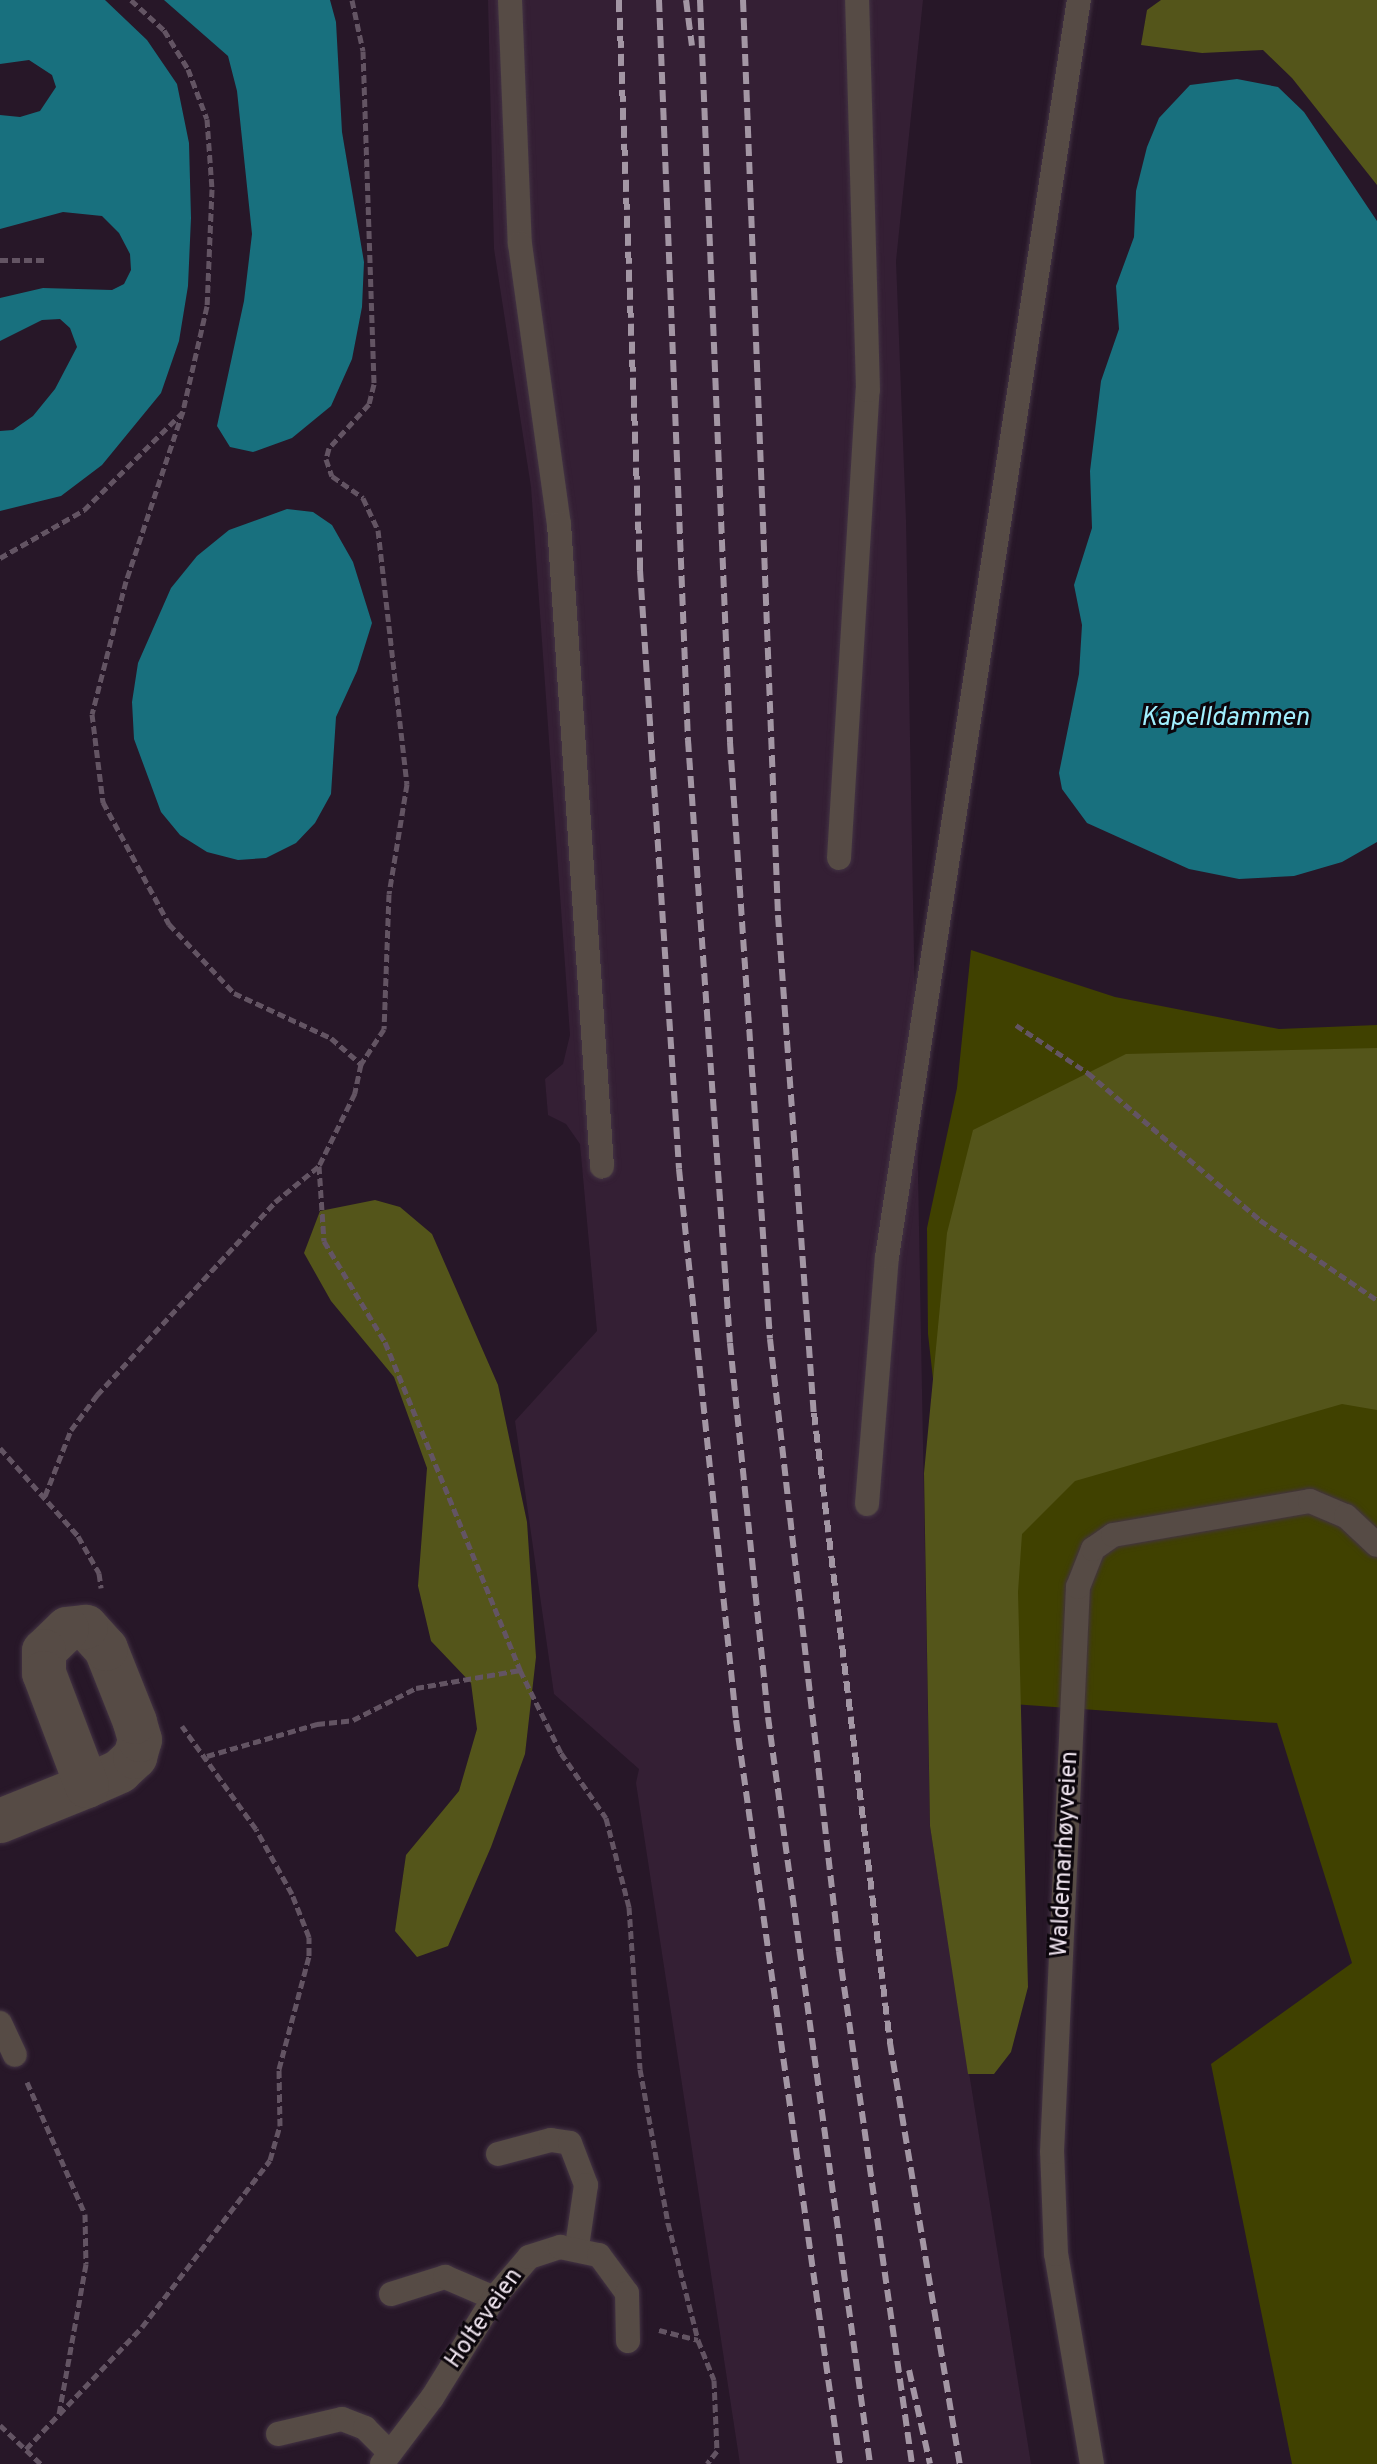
<!DOCTYPE html>
<html>
<head>
<meta charset="utf-8">
<style>
	body { margin:0 }
	#map { position:relative; width:1377px; height:2464px; overflow:hidden; background:#271728; font-family:Overpass,sans-serif }
	div>[style] { position:absolute }
	.built>* { inset:0; background:#341f34 }
	.green>* { inset:0; background:#404100 }
	.forest>* { inset:0; background:#54551a }
	.water>* { inset:0; background:#18707e }
	.path>* { height:5px; margin-top:-2.5px; transform-origin:0; background:repeating-linear-gradient(90deg,#635463 0 8px,transparent 0 12px) }
	.roads { filter:drop-shadow(0 0 2px #433344) drop-shadow(0 0 2px #433344) }
	.lane>* { height:24px; margin:-12px; padding:0 12px; transform-origin:12px; border-radius:12px; background:#564b45 }
	.street>* { height:44px; margin:-22px; padding:0 22px; transform-origin:22px; border-radius:22px; background:#564b45 }
	.rail>* { height:6px; margin-top:-3px; transform-origin:0; background:repeating-linear-gradient(90deg,#a396a4 0 12px,transparent 0 18px) }
	span { translate:-50% -50%; white-space:nowrap; text-align:center; line-height:1.15; -webkit-text-stroke:6px #0c060c; paint-order:stroke }
	.street-label { font-size:24px; color:#ede2ed }
	.water-label { font-size:26px; color:#a2effe; font-style:italic }
</style>
</head>
<body>
<div id="map">
	<div class="built">
		<i style="clip-path:polygon(488px 0,923px 0,896px 261px,906px 520px,930px 1826px,1031px 2464px,740px 2464px,636px 1783px,639px 1769px,554px 1694px,515px 1421px,597px 1331px,580px 1144px,566px 1124px,548px 1115px,545px 1079px,563px 1064px,570px 1035px,531px 487px,494px 249px)"></i>
	</div>
	<div class="green">
		<i style="clip-path:polygon(971px 950px,1115px 997px,1279px 1029px,1377px 1025px,1377px 2464px,1292px 2464px,1211px 2064px,1352px 1963px,1277px 1723px,969px 1701px,928px 1334px,927px 1228px,957px 1088px)"></i>
	</div>
	<div class="forest">
		<i style="clip-path:polygon(1161px 0,1377px 0,1377px 185px,1292px 78px,1263px 50px,1202px 53px,1141px 45px,1147px 10px)"></i>
		<i style="clip-path:polygon(1377px 1048px,1377px 1410px,1342px 1404px,1075px 1481px,1022px 1534px,1018px 1592px,1028px 1987px,1011px 2052px,994px 2074px,968px 2074px,930px 1826px,924px 1473px,947px 1233px,973px 1130px,1126px 1054px)"></i>
		<i style="clip-path:polygon(375px 1200px,400px 1207px,432px 1234px,498px 1385px,527px 1522px,536px 1657px,525px 1754px,491px 1847px,448px 1946px,417px 1957px,395px 1931px,406px 1855px,459px 1791px,477px 1729px,471px 1683px,431px 1641px,418px 1586px,427px 1468px,394px 1377px,331px 1301px,304px 1253px,320px 1211px)"></i>
	</div>
	<div class="water">
		<i style="clip-path:polygon(0 0,105px 0,147px 40px,177px 84px,189px 143px,191px 218px,188px 286px,179px 341px,161px 393px,102px 465px,61px 496px,0 511px,0 431px,13px 430px,33px 416px,55px 389px,77px 347px,70px 328px,60px 319px,42px 320px,0 341px,0 298px,43px 288px,112px 290px,124px 284px,131px 270px,130px 254px,119px 233px,102px 216px,63px 212px,0 229px,0 115px,20px 117px,40px 111px,56px 87px,52px 75px,29px 60px,0 64px)"></i>
		<i style="clip-path:polygon(164px 0,330px 0,336px 22px,342px 132px,364px 262px,362px 307px,352px 359px,331px 406px,292px 438px,253px 452px,230px 447px,217px 426px,244px 301px,252px 234px,237px 91px,228px 56px)"></i>
		<i style="clip-path:polygon(1237px 79px,1278px 87px,1304px 112px,1377px 221px,1377px 842px,1342px 862px,1294px 876px,1239px 879px,1189px 869px,1087px 823px,1062px 789px,1059px 773px,1079px 674px,1082px 625px,1074px 585px,1092px 528px,1090px 471px,1101px 381px,1119px 329px,1116px 286px,1134px 237px,1136px 191px,1147px 147px,1159px 118px,1190px 85px)"></i>
		<i style="clip-path:polygon(287px 509px,313px 512px,332px 525px,353px 562px,372px 623px,357px 671px,336px 717px,331px 794px,315px 823px,296px 843px,266px 858px,238px 860px,207px 852px,180px 835px,161px 812px,134px 739px,132px 702px,138px 663px,171px 588px,197px 556px,229px 530px)"></i>
	</div>
	<div class="path">
		<i style="left:131px;top:0;width:45px;rotate:42.3deg"></i>
		<i style="left:164px;top:30px;width:46px;rotate:58.4deg"></i>
		<i style="left:188px;top:69px;width:53px;rotate:69.2deg"></i>
		<i style="left:207px;top:119px;width:70px;rotate:85.9deg"></i>
		<i style="left:212px;top:189px;width:117px;rotate:92.4deg"></i>
		<i style="left:207px;top:306px;width:108px;rotate:102.9deg"></i>
		<i style="left:183px;top:411px;width:179px;rotate:108.5deg"></i>
		<i style="left:126px;top:581px;width:137px;rotate:104.3deg"></i>
		<i style="left:92px;top:714px;width:89px;rotate:82.9deg"></i>
		<i style="left:103px;top:802px;width:139px;rotate:61.6deg"></i>
		<i style="left:169px;top:924px;width:95px;rotate:46.7deg"></i>
		<i style="left:234px;top:993px;width:107px;rotate:24.9deg"></i>
		<i style="left:331px;top:1038px;width:40px;rotate:41deg"></i>
		<i style="left:361px;top:1064px;width:30px;rotate:102deg"></i>
		<i style="left:355px;top:1093px;width:81px;rotate:116.3deg"></i>
		<i style="left:319px;top:1166px;width:75px;rotate:86.2deg"></i>
		<i style="left:324px;top:1241px;width:118px;rotate:58.9deg"></i>
		<i style="left:385px;top:1342px;width:355px;rotate:67.6deg"></i>
		<i style="left:520px;top:1670px;width:93px;rotate:63.7deg"></i>
		<i style="left:561px;top:1753px;width:79px;rotate:55.3deg"></i>
		<i style="left:606px;top:1818px;width:92px;rotate:75.5deg"></i>
		<i style="left:629px;top:1907px;width:162px;rotate:86.1deg"></i>
		<i style="left:640px;top:2069px;width:157px;rotate:79.7deg"></i>
		<i style="left:668px;top:2223px;width:121px;rotate:75.6deg"></i>
		<i style="left:352px;top:0;width:52px;rotate:77.8deg"></i>
		<i style="left:363px;top:51px;width:333px;rotate:88.1deg"></i>
		<i style="left:374px;top:384px;width:21px;rotate:104deg"></i>
		<i style="left:369px;top:404px;width:59px;rotate:132.3deg"></i>
		<i style="left:329px;top:448px;width:11px;rotate:105deg"></i>
		<i style="left:326px;top:459px;width:18px;rotate:71deg"></i>
		<i style="left:332px;top:476px;width:38px;rotate:35deg"></i>
		<i style="left:363px;top:498px;width:35px;rotate:65deg"></i>
		<i style="left:378px;top:530px;width:256px;rotate:83.5deg"></i>
		<i style="left:407px;top:784px;width:111px;rotate:99.3deg"></i>
		<i style="left:389px;top:894px;width:135px;rotate:92.1deg"></i>
		<i style="left:384px;top:1029px;width:42px;rotate:123.3deg"></i>
		<i style="left:0;top:260px;width:47px"></i>
		<i style="left:0;top:558px;width:97px;rotate:-29.7deg"></i>
		<i style="left:84px;top:510px;width:139px;rotate:-44.7deg"></i>
		<i style="left:1016px;top:1025px;width:87px;rotate:33.7deg"></i>
		<i style="left:1088px;top:1073px;width:226px;rotate:40.5deg"></i>
		<i style="left:1260px;top:1220px;width:142px;rotate:34.4deg"></i>
		<i style="left:0;top:1448px;width:118px;rotate:48.4deg"></i>
		<i style="left:78px;top:1536px;width:43px;rotate:60.4deg"></i>
		<i style="left:99px;top:1573px;width:15px;rotate:82deg"></i>
		<i style="left:45px;top:1496px;width:71px;rotate:-68.5deg"></i>
		<i style="left:71px;top:1430px;width:44px;rotate:-53.4deg"></i>
		<i style="left:97px;top:1395px;width:263px;rotate:-47.3deg"></i>
		<i style="left:275px;top:1202px;width:57px;rotate:-39.3deg"></i>
		<i style="left:207px;top:1756px;width:115px;rotate:-16.2deg"></i>
		<i style="left:317px;top:1724px;width:36px;rotate:-6deg"></i>
		<i style="left:353px;top:1720px;width:71px;rotate:-26.9deg"></i>
		<i style="left:416px;top:1688px;width:106px;rotate:-9.8deg"></i>
		<i style="left:27px;top:2082px;width:144px;rotate:66.3deg"></i>
		<i style="left:85px;top:2214px;width:50px;rotate:88.9deg"></i>
		<i style="left:86px;top:2264px;width:152px;rotate:100.2deg"></i>
		<i style="left:659px;top:2330px;width:40px;rotate:14.4deg"></i>
		<i style="left:698px;top:2340px;width:43px;rotate:68.2deg"></i>
		<i style="left:714px;top:2380px;width:71px;rotate:87.6deg"></i>
		<i style="left:717px;top:2451px;width:16px;rotate:128deg"></i>
		<i style="left:0;top:2425px;width:57px;rotate:43.6deg"></i>
		<i style="left:26px;top:2449px;width:168px;rotate:-46.4deg"></i>
		<i style="left:142px;top:2327px;width:210px;rotate:-52.5deg"></i>
		<i style="left:270px;top:2160px;width:35px;rotate:-74deg"></i>
		<i style="left:280px;top:2126px;width:57px;rotate:-91deg"></i>
		<i style="left:279px;top:2069px;width:117px;rotate:-75.1deg"></i>
		<i style="left:309px;top:1956px;width:19px;rotate:-90deg"></i>
		<i style="left:309px;top:1937px;width:46px;rotate:-111.6deg"></i>
		<i style="left:292px;top:1894px;width:74px;rotate:-119deg"></i>
		<i style="left:256px;top:1829px;width:127px;rotate:-125.7deg"></i>
	</div>
	<div class="roads">
		<div class="lane">
			<i style="left:510px;top:0;width:244px;rotate:87.7deg"></i>
			<i style="left:520px;top:244px;width:283px;rotate:82.1deg"></i>
			<i style="left:559px;top:524px;width:644px;rotate:86.17deg"></i>
			<i style="left:839px;top:858px;width:469px;rotate:-86.5deg"></i>
			<i style="left:868px;top:390px;width:390px;rotate:-91.6deg"></i>
			<i style="left:867px;top:1504px;width:248px;rotate:-85.4deg"></i>
			<i style="left:887px;top:1257px;width:1272px;rotate:-81.32deg"></i>
			<i style="left:0;top:2023px;width:35px;rotate:65deg"></i>
			<i style="left:498px;top:2154px;width:55px;rotate:-14.8deg"></i>
			<i style="left:551px;top:2140px;width:19px;rotate:9deg"></i>
			<i style="left:570px;top:2143px;width:45px;rotate:69.1deg"></i>
			<i style="left:586px;top:2185px;width:63px;rotate:98.3deg"></i>
			<i style="left:391px;top:2294px;width:57px;rotate:-17.5deg"></i>
			<i style="left:445px;top:2277px;width:53px;rotate:23.2deg"></i>
			<i style="left:278px;top:2434px;width:66px;rotate:-13.2deg"></i>
			<i style="left:342px;top:2419px;width:25px;rotate:21deg"></i>
			<i style="left:365px;top:2428px;width:35px;rotate:45deg"></i>
			<i style="left:382px;top:2464px;width:83px;rotate:-52.9deg"></i>
			<i style="left:432px;top:2398px;width:118px;rotate:-58.2deg"></i>
			<i style="left:494px;top:2298px;width:54px;rotate:-49.5deg"></i>
			<i style="left:529px;top:2257px;width:33px;rotate:-18deg"></i>
			<i style="left:560px;top:2247px;width:40px;rotate:12deg"></i>
			<i style="left:599px;top:2255px;width:47px;rotate:53.6deg"></i>
			<i style="left:627px;top:2293px;width:48px;rotate:88.8deg"></i>
			<i style="left:1092px;top:2464px;width:213px;rotate:-99.7deg"></i>
			<i style="left:1056px;top:2254px;width:102px;rotate:-92.2deg"></i>
			<i style="left:1052px;top:2152px;width:566px;rotate:-87.37deg"></i>
			<i style="left:1078px;top:1587px;width:41px;rotate:-68.5deg"></i>
			<i style="left:1093px;top:1549px;width:24px;rotate:-35deg"></i>
			<i style="left:1113px;top:1535px;width:200px;rotate:-9.8deg"></i>
			<i style="left:1310px;top:1501px;width:39px;rotate:23deg"></i>
			<i style="left:1346px;top:1516px;width:42px;rotate:43.1deg"></i>
		</div>
		<div class="street">
			<i style="left:0;top:1821px;width:94px;rotate:-21.9deg"></i>
			<i style="left:87px;top:1786px;width:36px;rotate:-24deg"></i>
			<i style="left:120px;top:1771px;width:21px;rotate:-43deg"></i>
			<i style="left:135px;top:1757px;width:18px;rotate:-74deg"></i>
			<i style="left:140px;top:1740px;width:19px;rotate:-106deg"></i>
			<i style="left:135px;top:1722px;width:79px;rotate:-111.7deg"></i>
			<i style="left:106px;top:1649px;width:30px;rotate:-132deg"></i>
			<i style="left:86px;top:1627px;width:19px;rotate:174deg"></i>
			<i style="left:67px;top:1629px;width:32px;rotate:136deg"></i>
			<i style="left:44px;top:1651px;width:22px;rotate:90deg"></i>
			<i style="left:44px;top:1673px;width:121px;rotate:69.2deg"></i>
		</div>
	</div>
	<div class="rail">
		<i style="left:619px;top:0;width:570px;rotate:87.89deg"></i>
		<i style="left:640px;top:570px;width:600px;rotate:86.27deg"></i>
		<i style="left:679px;top:1169px;width:554px;rotate:84.09deg"></i>
		<i style="left:736px;top:1720px;width:751px;rotate:82.04deg"></i>
		<i style="left:659px;top:0;width:741px;rotate:87.76deg"></i>
		<i style="left:688px;top:740px;width:604px;rotate:86.02deg"></i>
		<i style="left:730px;top:1343px;width:376px;rotate:84.2deg"></i>
		<i style="left:768px;top:1717px;width:754px;rotate:82.22deg"></i>
		<i style="left:686px;top:0;width:46px;rotate:82.6deg"></i>
		<i style="left:700px;top:0;width:743px;rotate:87.68deg"></i>
		<i style="left:730px;top:742px;width:598px;rotate:86.17deg"></i>
		<i style="left:770px;top:1339px;width:616px;rotate:83.57deg"></i>
		<i style="left:839px;top:1951px;width:518px;rotate:81.9deg"></i>
		<i style="left:743px;top:0;width:916px;rotate:87.81deg"></i>
		<i style="left:778px;top:915px;width:499px;rotate:85.9deg"></i>
		<i style="left:814px;top:1413px;width:635px;rotate:83.12deg"></i>
		<i style="left:890px;top:2043px;width:427px;rotate:80.6deg"></i>
		<i style="left:909px;top:2370px;width:96px;rotate:77.4deg"></i>
	</div>
	<div class="street-label">
		<span style="left:1066px;top:1854px;rotate:-87deg">Waldemarhøyveien</span>
		<span style="left:485px;top:2319px;rotate:-55deg">Holteveien</span>
	</div>
	<div class="water-label">
		<span style="left:1225px;top:719px">Kapelldammen</span>
	</div>
</div>
</body>
</html>
